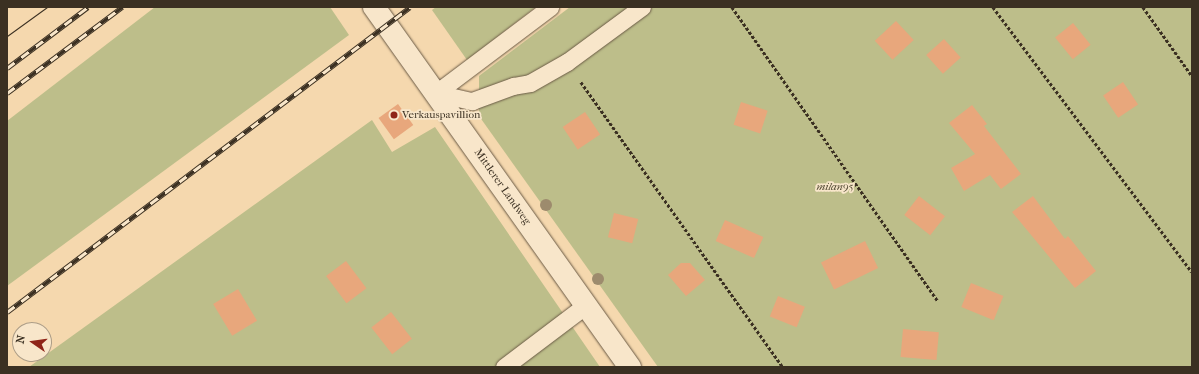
<!DOCTYPE html>
<html>
<head>
<meta charset="utf-8">
<style>
	body { margin:0 }
	#map { position:relative; width:1199px; height:374px; overflow:hidden; background:#f5d8ae; font-family:"IM FELL French Canon",serif }
	div>[style] { position:absolute }
	.green>* { inset:0; background:#bdbe8a }
	.building>* { inset:0; background:#e8a77c; transform-origin:0 0 }
	.path>* { height:2.5px; margin-top:-1.25px; transform-origin:0; background:repeating-linear-gradient(90deg,#3b3022 0 3px,transparent 0 5px) }
	.roads { filter:drop-shadow(0 0 1px #6a5a45) drop-shadow(0 0 1px #6a5a45) }
	.service>* { height:17px; margin:-8.5px; padding:0 8.5px; transform-origin:8.5px; border-radius:8.5px; background:#f8e6ca }
	.minor>* { height:22px; margin:-11px; padding:0 11px; transform-origin:11px; border-radius:11px; background:#f8e6ca }
	.tram>* { height:1px; margin:-0.5px; padding:0 0.5px; transform-origin:0.5px; border-radius:0.5px; background:#3b3022 }
	.rail>* { height:4.5px; margin-top:-2.25px; transform-origin:0; background:repeating-linear-gradient(90deg,#f8e6ca 0 9px,#3b3022 0 18px); box-sizing:border-box; border-block:1px solid #3b3022 }
	.trees>* { width:12px; height:12px; margin:-6px; border-radius:50%; background:#9d8b6d }
	.dots>* { width:11px; height:11px; translate:-50% -50%; box-sizing:border-box; border:2px solid #f8e6ca; border-radius:50% }
	span { translate:-50% -50%; white-space:nowrap; text-align:center; line-height:1.15; -webkit-text-stroke:3.5px #f8e6ca; paint-order:stroke }
	.poi-label { font-size:11px; color:#3b3022 }
	.left { translate:0 -50%; text-align:left }
	.street-label { font-size:11px; color:#3b3022 }
	.park-label { font-size:11px; color:#554c37; font-style:italic }
	.frame { position:absolute; inset:0; border:8px solid #3b3022; pointer-events:none }
	.north { position:absolute; left:12px; top:322px; width:40px; height:40px; box-sizing:border-box; background:#f8e6ca; border:1px solid #ac9d87; border-radius:50%; rotate:283deg; font-size:11px; font-weight:700; line-height:16px; text-align:center; color:#3b3022 }
	.north::after { content:''; display:block; margin:auto; width:14px; height:18px; background:#8f2418; clip-path:polygon(50% 0,100% 100%,50% 72%,0 100%) }
</style>
</head>
<body>
<div id="map">
	<div class="green">
		<i style="clip-path:polygon(155px 7px,330px 7px,349px 35px,7px 286px,7px 121px)"></i>
		<i style="clip-path:polygon(436px 7px,536px 7px,467px 60px,432px 10px)"></i>
		<i style="clip-path:polygon(570px 7px,1192px 7px,1192px 367px,658px 367px,479px 116px,479px 76px)"></i>
		<i style="clip-path:polygon(372px 120px,392px 152px,435px 127px,600px 367px,29px 367px)"></i>
	</div>
	<div class="building">
		<i style="left:896px;top:21px;width:26px;height:29px;rotate:47deg"></i>
		<i style="left:1073px;top:23px;width:28px;height:23px;rotate:51deg"></i>
		<i style="left:944px;top:39px;width:25px;height:24px;rotate:48deg"></i>
		<i style="left:1123px;top:82px;width:27px;height:24px;rotate:56deg"></i>
		<i style="left:741px;top:102px;width:28px;height:24px;rotate:18deg"></i>
		<i style="left:398px;top:104px;width:26px;height:24px;rotate:54deg"></i>
		<i style="clip-path:polygon(972px 105px,987px 124px,984px 126px,1021px 174px,1001px 189px,990px 175px,964px 191px,951px 168px,975px 154px,949px 123px)"></i>
		<i style="left:585px;top:112px;width:27px;height:27px;rotate:56deg"></i>
		<i style="left:919px;top:196px;width:33px;height:24px;rotate:38deg"></i>
		<i style="clip-path:polygon(1033px 196px,1065px 239px,1068px 236px,1096px 271px,1075px 288px,1012px 212px)"></i>
		<i style="left:614px;top:213px;width:25px;height:25px;rotate:14deg"></i>
		<i style="left:725px;top:220px;width:42px;height:23px;rotate:24deg"></i>
		<i style="left:865px;top:241px;width:30px;height:49px;rotate:64deg"></i>
		<i style="left:346px;top:261px;width:34px;height:25px;rotate:53deg"></i>
		<i style="clip-path:polygon(681px 263px,690px 263px,705px 280px,686px 296px,668px 275px)"></i>
		<i style="left:971px;top:283px;width:35px;height:26px;rotate:22deg"></i>
		<i style="left:238px;top:289px;width:37px;height:29px;rotate:59deg"></i>
		<i style="left:778px;top:296px;width:29px;height:22px;rotate:22deg"></i>
		<i style="left:391px;top:312px;width:34px;height:25px;rotate:52deg"></i>
		<i style="left:903px;top:329px;width:36px;height:28px;rotate:5deg"></i>
	</div>
	<div class="path">
		<i style="left:732px;top:7px;width:359px;rotate:55deg"></i>
		<i style="left:993px;top:7px;width:331px;rotate:53.1deg"></i>
		<i style="left:1143px;top:7px;width:85px;rotate:54.6deg"></i>
		<i style="left:581px;top:82px;width:349px;rotate:54.7deg"></i>
	</div>
	<div class="roads">
		<div class="service">
			<i style="left:436px;top:93px;width:37px;rotate:13deg"></i>
			<i style="left:472px;top:101px;width:44px;rotate:-20.1deg"></i>
			<i style="left:513px;top:86px;width:17px;rotate:-10deg"></i>
			<i style="left:530px;top:83px;width:43px;rotate:-29.6deg"></i>
			<i style="left:567px;top:62px;width:93px;rotate:-36.3deg"></i>
			<i style="left:436px;top:93px;width:143px;rotate:-37deg"></i>
			<i style="left:504px;top:367px;width:103px;rotate:-37.1deg"></i>
		</div>
		<div class="minor">
			<i style="left:374px;top:7px;width:442px;rotate:54.6deg"></i>
		</div>
	</div>
	<div class="tram">
		<i style="left:7px;top:36px;width:49px;rotate:-35.9deg"></i>
	</div>
	<div class="rail">
		<i style="left:7px;top:68px;width:101px;rotate:-37deg"></i>
		<i style="left:7px;top:93px;width:144px;rotate:-36.8deg"></i>
		<i style="left:7px;top:312px;width:505px;rotate:-37.12deg"></i>
	</div>
	<div class="trees">
		<i style="left:546px;top:205px"></i>
		<i style="left:598px;top:279px"></i>
	</div>
	<div class="dots">
		<i style="left:394px;top:115px;background:#8f2418"></i>
	</div>
	<div class="poi-label">
		<span class="left" style="left:402px;top:115px">Verkauspavillion</span>
	</div>
	<div class="street-label">
		<span style="left:502px;top:187px;rotate:55deg">Mittlerer Landweg</span>
	</div>
	<div class="park-label">
		<span style="left:835px;top:187px">milan95</span>
	</div>
	<div class="frame"></div>
	<div class="north">N</div>
</div>
</body>
</html>
